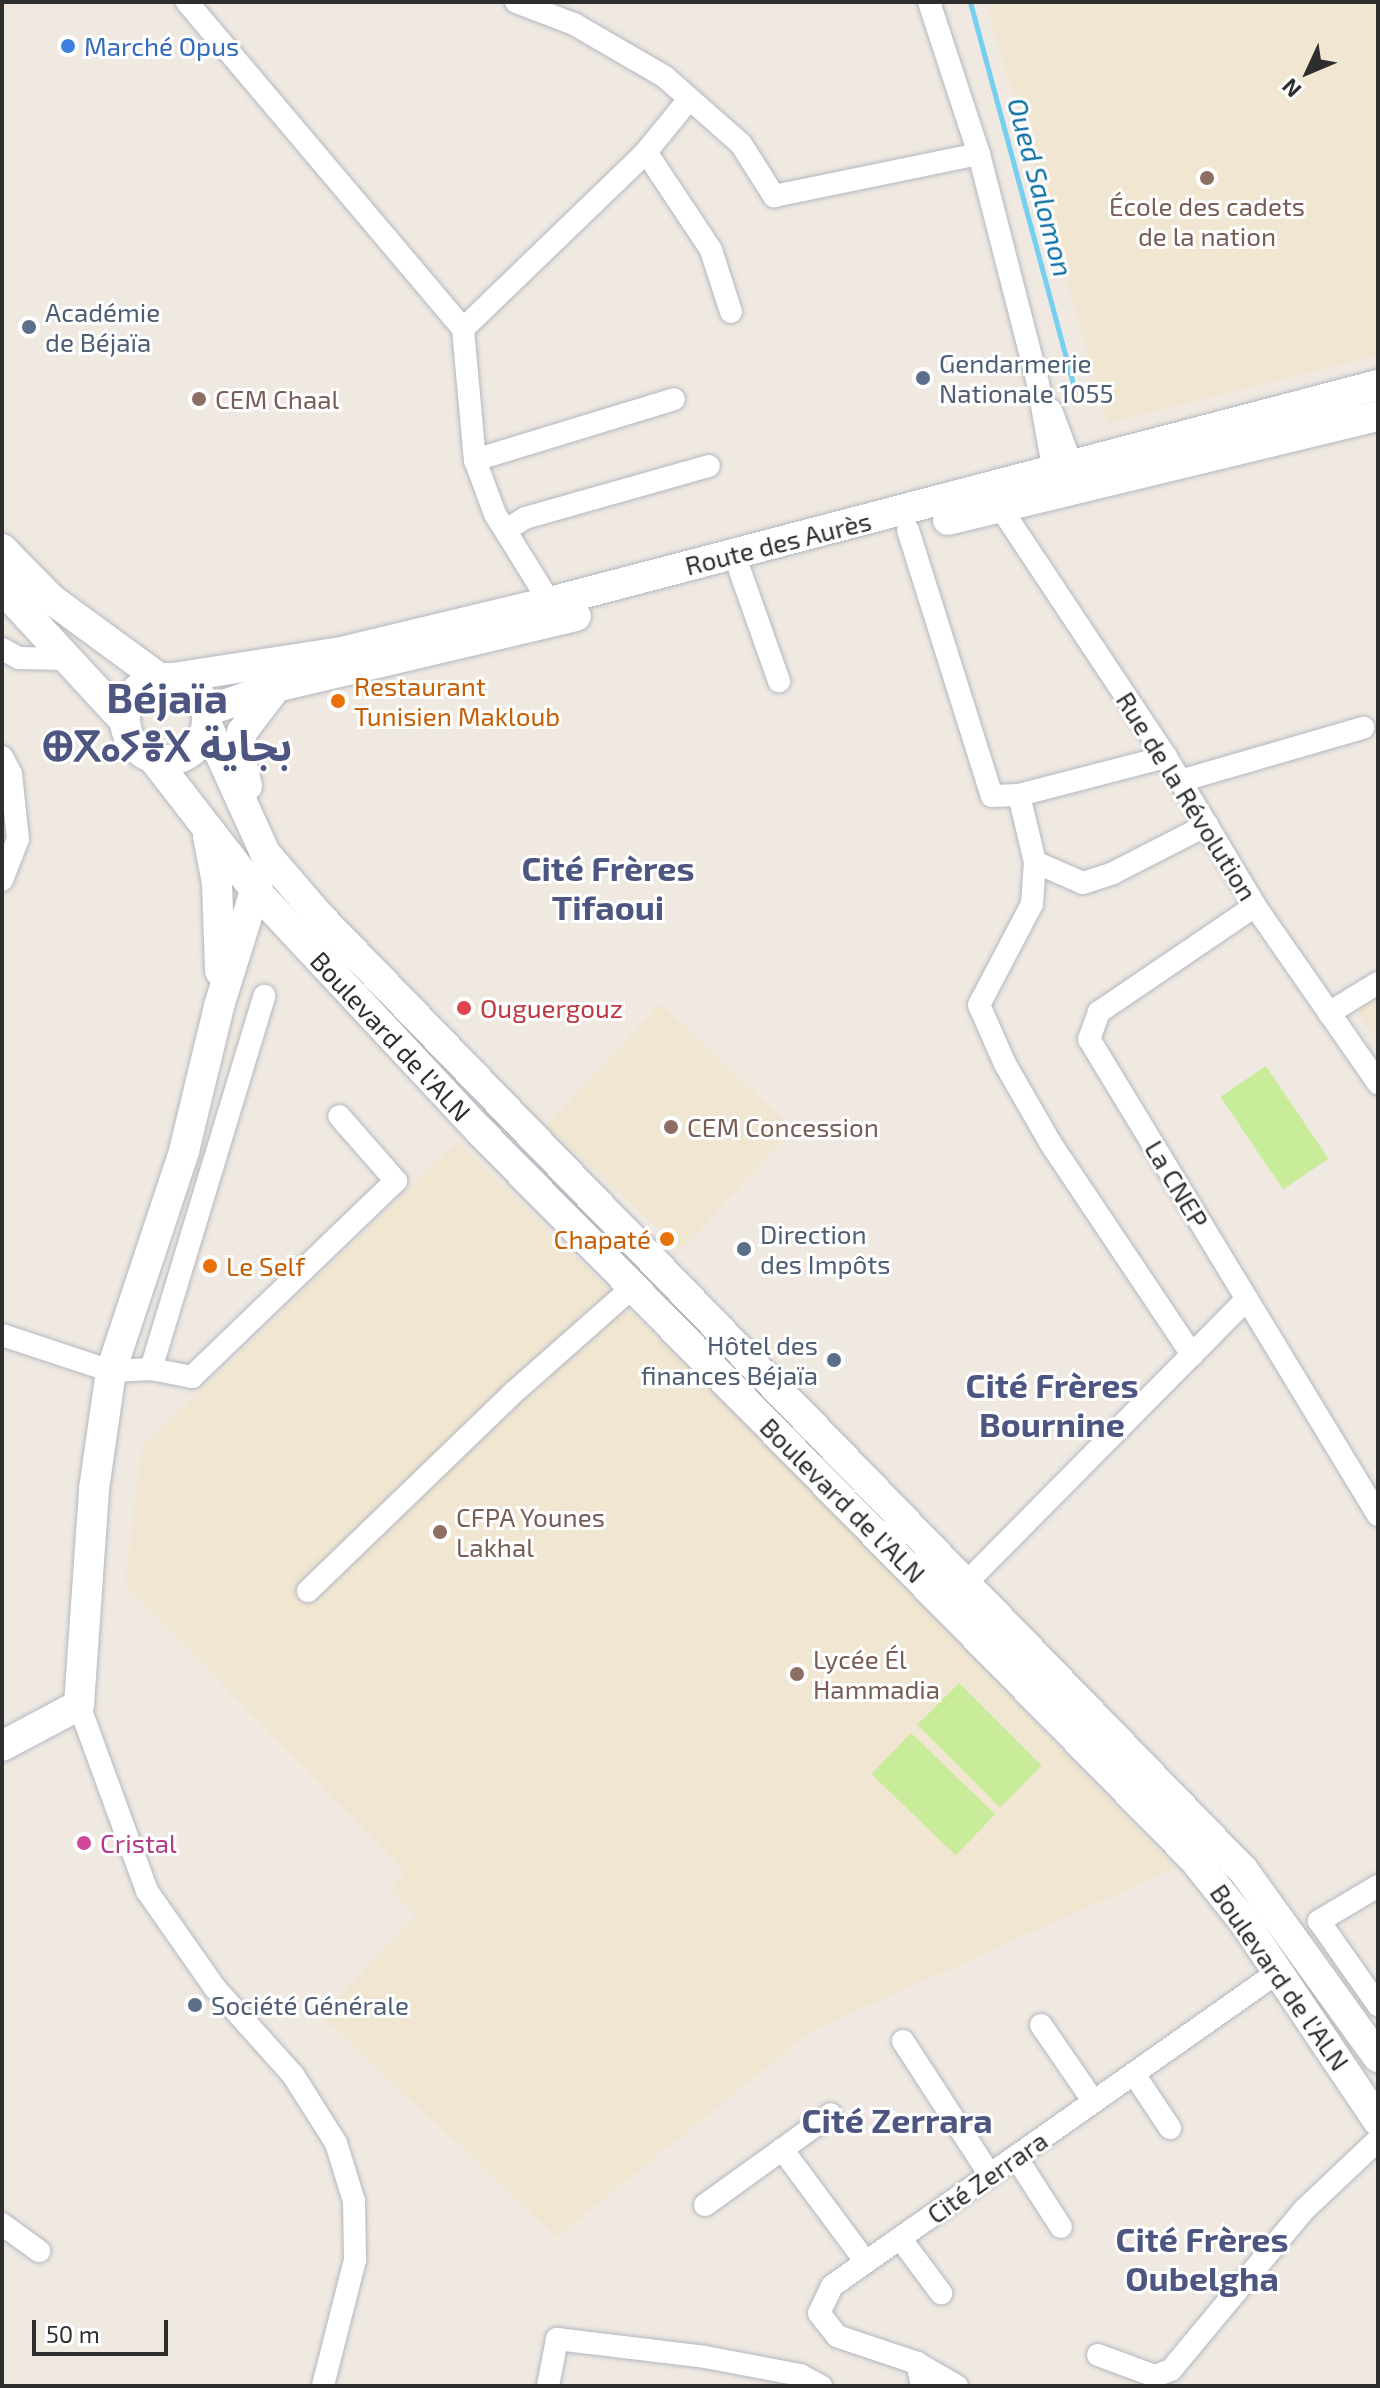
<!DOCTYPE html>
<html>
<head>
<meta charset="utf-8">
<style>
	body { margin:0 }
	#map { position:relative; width:1380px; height:2388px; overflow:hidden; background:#efe9e1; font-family:"Exo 2","Noto Sans Arabic","Noto Sans Tifinagh",sans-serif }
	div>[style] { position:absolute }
	.education>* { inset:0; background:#f0e6d1; transform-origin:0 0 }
	.pitch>* { inset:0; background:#c9ec9a; transform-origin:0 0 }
	.stream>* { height:5px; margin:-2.5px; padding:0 2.5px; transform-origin:2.5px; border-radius:2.5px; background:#75cff0 }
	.roads { filter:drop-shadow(0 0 2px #b4b7c1) drop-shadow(0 0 2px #b4b7c1) }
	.street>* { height:22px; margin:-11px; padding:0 11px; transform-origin:11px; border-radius:11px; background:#fff }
	.secondary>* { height:30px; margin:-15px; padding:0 15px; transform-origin:15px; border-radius:15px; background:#fff }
	.secondary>.ring { margin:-15px; padding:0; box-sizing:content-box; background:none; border:30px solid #fff; border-radius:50% }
	.dots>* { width:22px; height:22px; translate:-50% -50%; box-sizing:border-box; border:4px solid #fff; border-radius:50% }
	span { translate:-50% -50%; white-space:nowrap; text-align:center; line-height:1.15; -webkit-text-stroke:6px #fff; paint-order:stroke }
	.shop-label { font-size:26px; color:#366cbe }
	.left { translate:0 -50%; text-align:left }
	.education-label { font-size:26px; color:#785e54 }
	.service-label { font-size:26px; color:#4e5e75 }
	.right { translate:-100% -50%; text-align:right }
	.street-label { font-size:26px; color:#2e2e2e }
	.food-label { font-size:26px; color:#c56008 }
	.health-label { font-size:26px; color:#be3a42 }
	.hotel-label { font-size:26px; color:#b23c85 }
	.water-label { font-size:28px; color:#0d6fa3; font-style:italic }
	.district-label { font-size:34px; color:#4d5680; font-weight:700 }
	.town-label { font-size:42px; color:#4d5680; font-weight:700 }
	.frame { position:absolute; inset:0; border:4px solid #2e2e2e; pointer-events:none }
	.north { position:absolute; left:1268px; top:32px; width:80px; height:80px; -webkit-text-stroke:6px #fff; paint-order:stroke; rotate:226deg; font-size:22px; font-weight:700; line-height:32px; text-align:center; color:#2e2e2e }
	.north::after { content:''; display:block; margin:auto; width:28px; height:36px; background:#2e2e2e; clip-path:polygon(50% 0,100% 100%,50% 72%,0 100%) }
	.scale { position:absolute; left:32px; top:2320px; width:136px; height:36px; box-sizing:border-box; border:4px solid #2e2e2e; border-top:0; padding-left:10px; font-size:24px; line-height:28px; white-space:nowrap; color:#2e2e2e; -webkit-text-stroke:6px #fff; paint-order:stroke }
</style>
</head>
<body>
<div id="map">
	<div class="education">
		<i style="clip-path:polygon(986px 2px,1378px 2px,1378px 355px,1108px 423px)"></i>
		<i style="clip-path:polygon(1378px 992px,1378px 1042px,1355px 1007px)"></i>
		<i style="left:660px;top:1004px;width:183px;height:166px;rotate:43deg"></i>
		<i style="clip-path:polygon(458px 1141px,802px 1480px,1175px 1868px,810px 2032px,557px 2237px,321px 2016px,416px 1915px,391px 1889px,406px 1872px,125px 1585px,142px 1447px)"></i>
	</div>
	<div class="pitch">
		<i style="left:1266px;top:1066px;width:112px;height:55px;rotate:56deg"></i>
		<i style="left:959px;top:1683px;width:117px;height:59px;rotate:45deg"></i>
		<i style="left:911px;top:1733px;width:117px;height:57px;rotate:44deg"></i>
	</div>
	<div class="stream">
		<i style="left:970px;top:2px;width:395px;rotate:74.9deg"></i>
	</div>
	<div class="roads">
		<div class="street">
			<i style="left:187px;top:2px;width:428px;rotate:49.8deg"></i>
			<i style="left:463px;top:329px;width:132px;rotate:84.8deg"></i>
			<i style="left:475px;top:460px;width:58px;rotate:69.7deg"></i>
			<i style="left:495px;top:514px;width:118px;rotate:58.2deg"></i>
			<i style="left:516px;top:2px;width:62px;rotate:20.8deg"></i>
			<i style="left:574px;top:24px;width:105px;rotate:30.2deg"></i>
			<i style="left:665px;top:77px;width:101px;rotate:41.4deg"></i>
			<i style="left:741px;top:144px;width:62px;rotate:57.6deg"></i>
			<i style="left:774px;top:196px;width:209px;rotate:-11.6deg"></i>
			<i style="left:929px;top:2px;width:160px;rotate:71.8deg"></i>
			<i style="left:979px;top:154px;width:237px;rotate:75.6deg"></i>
			<i style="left:1038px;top:384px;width:101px;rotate:79.7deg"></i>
			<i style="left:646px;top:152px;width:118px;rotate:56.4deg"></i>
			<i style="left:711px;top:250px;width:65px;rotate:72.1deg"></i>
			<i style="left:463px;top:329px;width:255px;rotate:-44deg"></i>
			<i style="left:646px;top:152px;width:68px;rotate:-50.9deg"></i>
			<i style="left:1051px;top:410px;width:74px;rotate:69.4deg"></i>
			<i style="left:475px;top:460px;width:208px;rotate:-17deg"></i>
			<i style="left:1000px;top:507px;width:300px;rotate:56.4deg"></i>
			<i style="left:1166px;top:757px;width:174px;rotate:59.1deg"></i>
			<i style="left:1255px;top:906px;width:216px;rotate:55.2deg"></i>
			<i style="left:508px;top:529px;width:20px;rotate:-33deg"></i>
			<i style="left:525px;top:518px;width:191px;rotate:-15.8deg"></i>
			<i style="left:908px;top:530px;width:279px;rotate:72.5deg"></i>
			<i style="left:992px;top:796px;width:27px;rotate:-2deg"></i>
			<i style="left:1019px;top:795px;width:152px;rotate:-14.5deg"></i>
			<i style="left:740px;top:571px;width:117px;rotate:70.5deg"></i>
			<i style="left:2px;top:649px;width:19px;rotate:28deg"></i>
			<i style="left:19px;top:658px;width:47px;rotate:1.2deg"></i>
			<i style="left:2px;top:757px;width:19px;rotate:62deg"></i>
			<i style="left:11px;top:774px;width:65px;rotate:83.9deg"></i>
			<i style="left:18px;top:839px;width:44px;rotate:111.3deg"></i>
			<i style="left:1180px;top:781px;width:191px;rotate:-16.2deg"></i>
			<i style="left:1019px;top:795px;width:69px;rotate:76.6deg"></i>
			<i style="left:1035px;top:862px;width:42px;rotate:94.1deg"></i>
			<i style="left:1032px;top:904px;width:114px;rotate:117.7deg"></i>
			<i style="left:979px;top:1005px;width:64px;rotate:66.2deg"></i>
			<i style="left:1005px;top:1064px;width:92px;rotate:60.1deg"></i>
			<i style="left:1051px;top:1144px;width:254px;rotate:56.2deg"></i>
			<i style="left:1035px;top:862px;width:52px;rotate:23.6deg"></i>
			<i style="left:1083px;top:883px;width:32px;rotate:-18deg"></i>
			<i style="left:1113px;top:873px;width:106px;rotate:-27.1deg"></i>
			<i style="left:1255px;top:906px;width:189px;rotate:145.8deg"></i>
			<i style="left:1099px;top:1012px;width:29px;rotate:110deg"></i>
			<i style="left:1089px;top:1039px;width:557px;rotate:58.74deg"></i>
			<i style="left:1329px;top:1013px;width:57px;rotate:-31.5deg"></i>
			<i style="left:2px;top:1335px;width:115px;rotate:18.3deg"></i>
			<i style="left:111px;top:1371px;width:40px;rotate:-2.9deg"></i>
			<i style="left:151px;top:1369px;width:42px;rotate:11deg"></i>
			<i style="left:192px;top:1377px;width:283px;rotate:-43.9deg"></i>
			<i style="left:396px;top:1181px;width:86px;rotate:-131.2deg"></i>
			<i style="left:151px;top:1369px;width:390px;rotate:-73.1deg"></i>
			<i style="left:967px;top:1582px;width:398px;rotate:-45.3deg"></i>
			<i style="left:308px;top:1591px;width:284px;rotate:-44deg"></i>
			<i style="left:512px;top:1394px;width:162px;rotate:-41.5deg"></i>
			<i style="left:79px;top:1705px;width:198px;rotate:69.9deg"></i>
			<i style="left:147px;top:1891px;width:118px;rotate:55deg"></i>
			<i style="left:215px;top:1988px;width:117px;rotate:48.1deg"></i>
			<i style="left:293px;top:2075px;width:80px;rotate:57.7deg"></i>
			<i style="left:336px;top:2143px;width:61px;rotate:72.8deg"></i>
			<i style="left:354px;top:2201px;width:59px;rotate:89deg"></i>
			<i style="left:355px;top:2260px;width:130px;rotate:104.3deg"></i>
			<i style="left:1378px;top:1886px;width:69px;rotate:149.3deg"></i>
			<i style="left:1319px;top:1921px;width:103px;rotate:54.9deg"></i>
			<i style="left:1041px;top:2025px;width:93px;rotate:55.5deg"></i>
			<i style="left:903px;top:2041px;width:160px;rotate:57deg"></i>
			<i style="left:1134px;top:2074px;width:65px;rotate:56.3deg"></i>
			<i style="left:782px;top:2149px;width:141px;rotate:53.4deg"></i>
			<i style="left:1016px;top:2157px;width:83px;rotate:57.3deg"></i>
			<i style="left:705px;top:2205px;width:155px;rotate:-35.8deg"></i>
			<i style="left:2px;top:2224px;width:46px;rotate:36.1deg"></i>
			<i style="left:900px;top:2238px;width:69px;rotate:53.3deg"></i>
			<i style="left:1098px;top:2355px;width:61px;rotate:20.2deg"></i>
			<i style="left:1155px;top:2376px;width:17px;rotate:-21deg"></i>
			<i style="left:1171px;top:2370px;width:208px;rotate:-50.3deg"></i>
			<i style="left:1304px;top:2210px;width:102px;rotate:-43.4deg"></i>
			<i style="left:917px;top:2363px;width:46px;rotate:29.9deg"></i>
			<i style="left:548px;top:2386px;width:48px;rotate:-79.2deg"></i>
			<i style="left:557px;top:2339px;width:149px;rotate:6.9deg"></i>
			<i style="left:705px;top:2357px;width:97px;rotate:10.7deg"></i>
			<i style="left:800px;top:2375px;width:24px;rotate:28deg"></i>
			<i style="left:922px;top:2386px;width:24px;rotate:-102deg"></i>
			<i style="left:917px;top:2363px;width:84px;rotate:-161.4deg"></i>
			<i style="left:837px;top:2336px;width:29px;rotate:-128deg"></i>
			<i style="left:819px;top:2313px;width:30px;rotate:-64deg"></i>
			<i style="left:832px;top:2286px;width:545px;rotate:-35.15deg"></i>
		</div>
		<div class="secondary">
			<i style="left:948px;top:520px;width:442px;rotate:-13.6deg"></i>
			<i style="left:2px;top:549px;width:70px;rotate:45.6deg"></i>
			<i style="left:51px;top:599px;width:134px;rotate:36.2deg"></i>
			<i style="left:2px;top:588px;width:180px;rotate:47.3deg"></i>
			<i class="ring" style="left:125px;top:678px;width:52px;height:52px"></i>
			<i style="left:173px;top:678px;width:170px;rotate:-8.8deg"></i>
			<i style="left:341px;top:652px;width:215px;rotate:-13.5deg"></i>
			<i style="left:550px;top:602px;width:856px;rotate:-14.69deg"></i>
			<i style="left:206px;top:711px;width:74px;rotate:-18.9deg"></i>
			<i style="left:276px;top:687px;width:308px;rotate:-13.3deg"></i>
			<i style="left:207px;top:725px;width:141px;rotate:65.6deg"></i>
			<i style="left:265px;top:853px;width:84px;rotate:49.3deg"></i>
			<i style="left:320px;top:917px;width:1327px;rotate:45.92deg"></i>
			<i style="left:1243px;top:1870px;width:231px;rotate:54.2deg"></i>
			<i style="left:153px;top:758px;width:168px;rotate:52.2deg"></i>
			<i style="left:256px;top:891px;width:328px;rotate:47deg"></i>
			<i style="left:480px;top:1131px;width:1020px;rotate:45.56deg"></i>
			<i style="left:1194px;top:1859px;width:82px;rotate:51.4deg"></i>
			<i style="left:1245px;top:1923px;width:239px;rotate:56.1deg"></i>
			<i style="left:247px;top:786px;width:36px;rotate:-104deg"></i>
			<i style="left:238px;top:751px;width:19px;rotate:-78deg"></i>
			<i style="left:242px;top:732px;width:56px;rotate:-52.9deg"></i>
			<i style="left:208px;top:836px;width:48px;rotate:79.2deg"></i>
			<i style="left:217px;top:883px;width:88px;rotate:88deg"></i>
			<i style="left:2px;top:1746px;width:87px;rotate:-28deg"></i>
			<i style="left:79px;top:1705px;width:217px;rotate:-86deg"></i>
			<i style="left:94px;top:1489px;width:119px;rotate:-81.8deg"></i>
			<i style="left:111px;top:1371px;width:232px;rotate:-71.6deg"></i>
			<i style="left:184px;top:1151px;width:149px;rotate:-76.4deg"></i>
			<i style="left:219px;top:1006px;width:137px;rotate:-72.6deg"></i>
		</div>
	</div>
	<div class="dots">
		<i style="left:68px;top:46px;background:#3f7fe0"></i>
		<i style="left:1207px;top:178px;background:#8d6e63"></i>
		<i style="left:29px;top:327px;background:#5c6f8a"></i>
		<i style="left:923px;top:378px;background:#5c6f8a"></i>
		<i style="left:199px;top:399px;background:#8d6e63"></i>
		<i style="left:338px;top:701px;background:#e8710a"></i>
		<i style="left:464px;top:1008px;background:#e0444e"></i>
		<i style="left:671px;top:1127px;background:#8d6e63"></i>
		<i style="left:667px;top:1239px;background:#e8710a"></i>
		<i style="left:744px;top:1249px;background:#5c6f8a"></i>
		<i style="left:210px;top:1266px;background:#e8710a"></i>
		<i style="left:834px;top:1360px;background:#5c6f8a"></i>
		<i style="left:440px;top:1532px;background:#8d6e63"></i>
		<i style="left:797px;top:1674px;background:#8d6e63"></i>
		<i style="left:84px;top:1843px;background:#d1479c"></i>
		<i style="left:195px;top:2005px;background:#5c6f8a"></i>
	</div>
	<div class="shop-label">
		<span class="left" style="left:84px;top:46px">Marché Opus</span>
	</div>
	<div class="education-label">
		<span style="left:1207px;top:221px">École des cadets<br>de la nation</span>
		<span class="left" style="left:215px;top:399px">CEM Chaal</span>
		<span class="left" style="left:687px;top:1127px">CEM Concession</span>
		<span class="left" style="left:456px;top:1532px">CFPA Younes<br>Lakhal</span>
		<span class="left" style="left:813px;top:1674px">Lycée Él<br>Hammadia</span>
	</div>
	<div class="service-label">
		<span class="left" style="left:45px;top:327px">Académie<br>de Béjaïa</span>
		<span class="left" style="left:939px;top:378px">Gendarmerie<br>Nationale 1055</span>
		<span class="left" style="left:760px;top:1249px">Direction<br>des Impôts</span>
		<span class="right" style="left:818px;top:1360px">Hôtel des<br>finances Béjaïa</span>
		<span class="left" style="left:211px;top:2005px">Société Générale</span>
	</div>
	<div class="street-label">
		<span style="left:778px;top:543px;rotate:-14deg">Route des Aurès</span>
		<span style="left:1187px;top:796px;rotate:58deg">Rue de la Révolution</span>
		<span style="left:391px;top:1036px;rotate:47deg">Boulevard de l'ALN</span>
		<span style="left:1177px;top:1184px;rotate:59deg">La CNEP</span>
		<span style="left:843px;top:1500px;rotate:45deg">Boulevard de l'ALN</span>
		<span style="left:1280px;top:1977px;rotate:55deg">Boulevard de l'ALN</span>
		<span style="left:987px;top:2177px;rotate:-35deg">Cité Zerrara</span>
	</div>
	<div class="food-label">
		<span class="left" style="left:354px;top:701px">Restaurant<br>Tunisien Makloub</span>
		<span class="right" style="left:651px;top:1239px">Chapaté</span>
		<span class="left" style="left:226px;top:1266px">Le Self</span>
	</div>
	<div class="health-label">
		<span class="left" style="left:480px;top:1008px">Ouguergouz</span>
	</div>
	<div class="hotel-label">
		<span class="left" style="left:100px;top:1843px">Cristal</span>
	</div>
	<div class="water-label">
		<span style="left:1041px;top:187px;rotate:75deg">Oued Salomon</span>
	</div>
	<div class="district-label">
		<span style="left:608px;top:887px">Cité Frères<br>Tifaoui</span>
		<span style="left:1052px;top:1404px">Cité Frères<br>Bournine</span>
		<span style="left:897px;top:2120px">Cité Zerrara</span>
		<span style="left:1202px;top:2258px">Cité Frères<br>Oubelgha</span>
	</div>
	<div class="town-label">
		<span style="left:167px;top:720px">Béjaïa<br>ⴲⴳⴰⵢⴻⵝ بجاية</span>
	</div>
	<div class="frame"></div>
	<div class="north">N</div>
	<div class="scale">50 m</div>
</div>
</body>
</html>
